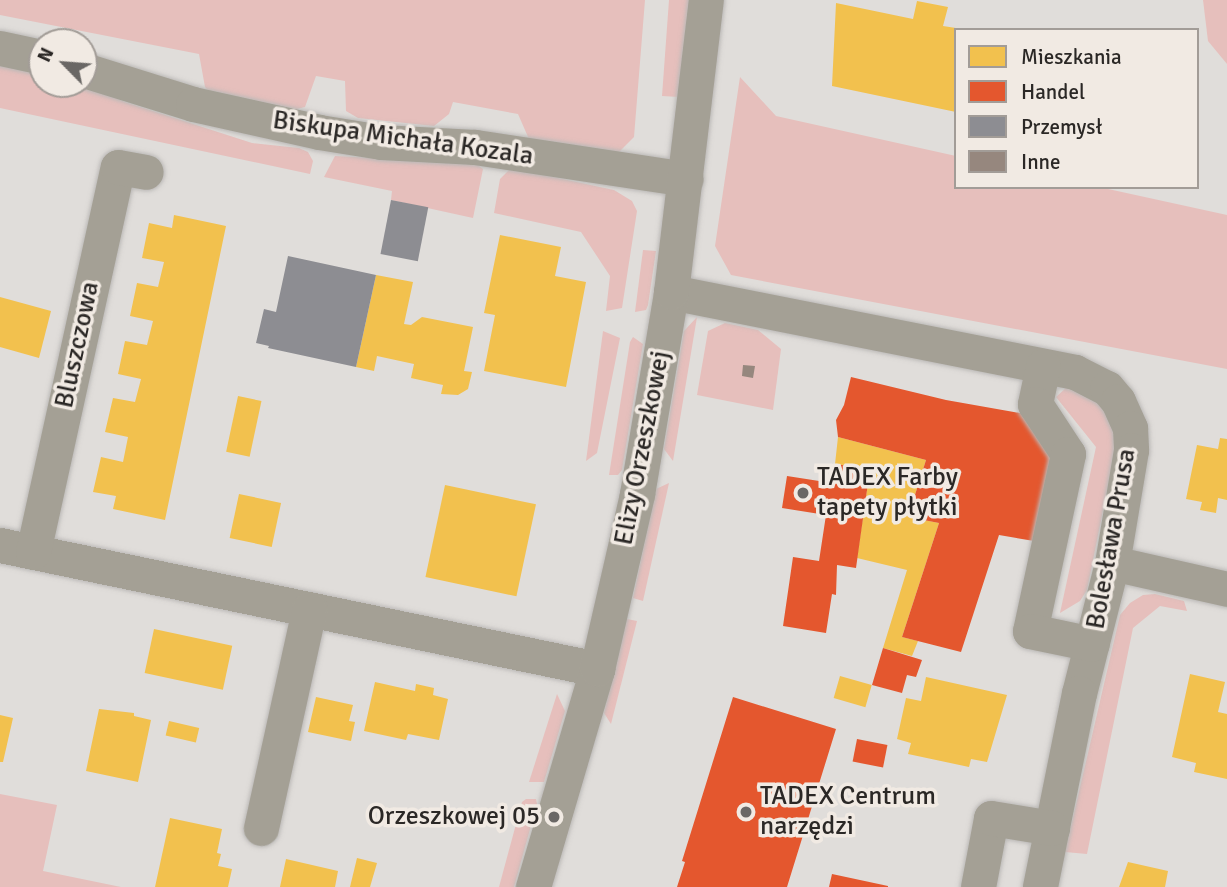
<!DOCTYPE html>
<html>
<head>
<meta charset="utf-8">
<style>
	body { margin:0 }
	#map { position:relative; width:1227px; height:887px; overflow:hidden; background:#e0ddda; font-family:Signika,sans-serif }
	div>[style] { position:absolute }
	.green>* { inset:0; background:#e6bfbc }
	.homes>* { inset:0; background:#f2c14e; transform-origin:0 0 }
	.shops>* { inset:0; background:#e4572e; transform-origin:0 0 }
	.industry>* { inset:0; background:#8d8d92; transform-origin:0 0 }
	.building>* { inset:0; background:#96877e }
	.roads { filter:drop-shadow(0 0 2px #bbb9b7) drop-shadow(0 0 2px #bbb9b7) }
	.minor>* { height:35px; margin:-17.5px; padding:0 17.5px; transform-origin:17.5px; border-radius:17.5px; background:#a4a095 }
	.dots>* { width:19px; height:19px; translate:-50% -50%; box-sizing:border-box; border:4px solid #f1eae3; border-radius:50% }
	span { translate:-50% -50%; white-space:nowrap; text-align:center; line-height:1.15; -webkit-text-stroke:7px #f1eae3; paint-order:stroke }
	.street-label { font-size:26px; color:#2b2826 }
	.poi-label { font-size:26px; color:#2b2826 }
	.left { translate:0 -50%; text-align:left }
	.right { translate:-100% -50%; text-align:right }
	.legend { position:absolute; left:954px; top:28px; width:245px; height:161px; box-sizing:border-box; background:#f1eae3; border:2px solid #a29c97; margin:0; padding:9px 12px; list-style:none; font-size:21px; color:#2b2826 }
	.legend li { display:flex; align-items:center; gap:14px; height:35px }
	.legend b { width:35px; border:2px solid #a29c97 }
	.north { position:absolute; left:28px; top:28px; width:70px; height:70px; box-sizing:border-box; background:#f1eae3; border:2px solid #a29c97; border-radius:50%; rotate:295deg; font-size:19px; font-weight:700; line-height:28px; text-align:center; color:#2b2826 }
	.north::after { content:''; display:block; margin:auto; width:24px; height:32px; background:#6a6765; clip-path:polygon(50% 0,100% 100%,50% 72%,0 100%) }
</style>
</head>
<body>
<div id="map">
	<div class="green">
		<i style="clip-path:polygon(0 0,645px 0,634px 137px,610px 161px,532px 146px,518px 114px,453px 102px,449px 114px,434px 126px,358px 118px,346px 111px,345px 81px,316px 76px,305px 107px,288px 111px,216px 99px,205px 87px,199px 54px,0 15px)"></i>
		<i style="clip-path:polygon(669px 0,690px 0,679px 97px,662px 96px)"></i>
		<i style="clip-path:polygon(1203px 0,1227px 0,1227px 64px,1208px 41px)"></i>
		<i style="clip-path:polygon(0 58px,42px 68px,42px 84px,84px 84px,125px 102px,252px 143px,299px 148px,308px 152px,313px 161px,310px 174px,0 108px)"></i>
		<i style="clip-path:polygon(740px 77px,776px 116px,956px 156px,956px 187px,1099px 187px,1227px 215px,1227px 369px,731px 275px,715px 246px)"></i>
		<i style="clip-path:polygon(335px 156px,475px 163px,483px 169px,473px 218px,391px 200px,392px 191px,324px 177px)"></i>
		<i style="clip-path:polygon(511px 168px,614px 190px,632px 201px,637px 211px,622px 308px,606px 311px,610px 276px,581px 232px,494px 213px,500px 179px)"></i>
		<i style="clip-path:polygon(643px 250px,656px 251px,648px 305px,646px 310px,635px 312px)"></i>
		<i style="clip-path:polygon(697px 317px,673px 461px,664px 449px,684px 331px)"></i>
		<i style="clip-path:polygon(725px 323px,758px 330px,781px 349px,773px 410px,697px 395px,708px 331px)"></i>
		<i style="clip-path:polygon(603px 331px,620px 338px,597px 453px,586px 461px)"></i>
		<i style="clip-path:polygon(633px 337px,643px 344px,622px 470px,618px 475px,609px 475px,630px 342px)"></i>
		<i style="clip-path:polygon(1067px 387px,1088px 393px,1104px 409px,1114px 427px,1115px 451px,1087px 590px,1080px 601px,1060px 613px,1096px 447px,1056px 397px)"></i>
		<i style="clip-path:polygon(669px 483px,643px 601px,633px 598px,656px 489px)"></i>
		<i style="clip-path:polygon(1155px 594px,1184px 601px,1187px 611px,1160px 606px,1133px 628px,1087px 854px,1065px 852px,1120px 615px,1130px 603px,1143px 595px)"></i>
		<i style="clip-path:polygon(627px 619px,637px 621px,611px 724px,604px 713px)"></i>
		<i style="clip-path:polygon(557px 694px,565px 711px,544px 782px,529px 782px)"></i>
		<i style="clip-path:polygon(0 794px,57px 805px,43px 871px,121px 887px,0 887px)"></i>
		<i style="clip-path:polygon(526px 799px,536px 799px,537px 804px,514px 887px,499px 887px,522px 802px)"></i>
	</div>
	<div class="homes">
		<i style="clip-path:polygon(917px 1px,948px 7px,943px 26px,956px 28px,956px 112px,832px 86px,836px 3px,913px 19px)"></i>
		<i style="clip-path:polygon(174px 215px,226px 226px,165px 520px,113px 509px,116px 496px,93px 492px,101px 457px,123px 462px,128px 437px,105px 432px,113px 398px,135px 402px,141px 379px,118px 374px,125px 341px,147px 345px,153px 321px,130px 316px,137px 283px,158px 287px,164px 262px,142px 258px,149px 223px,172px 228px)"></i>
		<i style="clip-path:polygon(500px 235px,561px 247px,555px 276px,586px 282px,566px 387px,484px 371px,495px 315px,484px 313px)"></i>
		<i style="clip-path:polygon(376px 275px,413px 282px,404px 324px,411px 325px,422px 317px,473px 327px,464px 371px,472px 372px,468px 389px,458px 395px,441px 394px,443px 385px,411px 378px,414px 364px,377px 356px,374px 371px,356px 367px)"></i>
		<i style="clip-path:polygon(0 297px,51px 311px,39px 358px,0 347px)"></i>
		<i style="left:238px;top:396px;width:24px;height:57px;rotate:12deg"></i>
		<i style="clip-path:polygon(838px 437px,926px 460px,908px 517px,939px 523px,902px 637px,918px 641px,912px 656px,883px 648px,907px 570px,857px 558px,870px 469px,835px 464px)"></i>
		<i style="clip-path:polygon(1220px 438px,1227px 439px,1227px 500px,1218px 498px,1216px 513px,1200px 510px,1202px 502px,1186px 499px,1197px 445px,1218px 449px)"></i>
		<i style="left:445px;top:485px;width:93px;height:94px;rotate:12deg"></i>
		<i style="left:239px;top:494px;width:43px;height:45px;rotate:12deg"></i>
		<i style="left:154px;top:629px;width:80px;height:45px;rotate:12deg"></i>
		<i style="clip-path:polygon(1190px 674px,1225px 682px,1218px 712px,1227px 714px,1227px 779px,1194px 772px,1196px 763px,1172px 757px)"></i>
		<i style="left:840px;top:676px;width:33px;height:23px;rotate:16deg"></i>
		<i style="clip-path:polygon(926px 677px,1007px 695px,987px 762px,971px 759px,969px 767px,908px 754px,911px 743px,897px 739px,906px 698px,921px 701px)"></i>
		<i style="clip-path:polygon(375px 682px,415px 691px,416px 684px,434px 688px,433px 695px,448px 699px,439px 740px,408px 734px,406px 740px,364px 731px)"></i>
		<i style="clip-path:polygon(316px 697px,353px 705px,349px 721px,355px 722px,351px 741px,308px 732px)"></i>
		<i style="clip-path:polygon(99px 709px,134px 713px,134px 716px,151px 720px,138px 782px,86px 771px)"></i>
		<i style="clip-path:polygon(0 715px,13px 718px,3px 762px,0 762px)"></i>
		<i style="left:169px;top:721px;width:31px;height:15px;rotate:13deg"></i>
		<i style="clip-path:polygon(170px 818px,222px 829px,217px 853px,221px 854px,218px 866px,232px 869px,228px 887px,155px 887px)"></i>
		<i style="clip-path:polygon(357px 858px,377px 863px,370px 887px,350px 887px)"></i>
		<i style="clip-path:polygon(286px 859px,338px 871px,335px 887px,280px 887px)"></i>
		<i style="clip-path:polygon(1128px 862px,1168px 871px,1165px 887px,1119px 887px)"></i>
	</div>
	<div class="shops">
		<i style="clip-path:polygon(851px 377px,946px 400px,1031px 415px,1054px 453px,1034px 541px,999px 535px,961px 652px,902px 637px,939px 523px,908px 517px,926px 460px,838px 437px,836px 420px,844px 405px)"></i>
		<i style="clip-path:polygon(835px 464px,870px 469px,856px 568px,837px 565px,836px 595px,832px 594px,826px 633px,783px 626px,793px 557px,819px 561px,826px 515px,782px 508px,787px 476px,832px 483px)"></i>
		<i style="clip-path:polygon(883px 648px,922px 660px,916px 677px,907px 675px,902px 693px,872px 685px)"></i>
		<i style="clip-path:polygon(733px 697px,836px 729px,787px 887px,677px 887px,685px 862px,682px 861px)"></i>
		<i style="left:857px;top:739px;width:31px;height:23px;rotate:11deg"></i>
		<i style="clip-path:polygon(832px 874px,888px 886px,888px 887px,829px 887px)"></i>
	</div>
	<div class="industry">
		<i style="left:391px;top:200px;width:38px;height:55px;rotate:11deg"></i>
		<i style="clip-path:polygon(288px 256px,376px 275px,356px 367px,268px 348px,269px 346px,256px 343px,264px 309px,276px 312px)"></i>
	</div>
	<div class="building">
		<i style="clip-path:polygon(743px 365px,755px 366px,753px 378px,742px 376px)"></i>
	</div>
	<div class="roads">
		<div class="minor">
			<i style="left:0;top:48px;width:43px;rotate:12.1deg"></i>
			<i style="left:84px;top:70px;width:114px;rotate:17.3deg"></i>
			<i style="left:193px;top:104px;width:129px;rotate:12.5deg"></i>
			<i style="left:319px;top:132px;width:63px;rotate:9.2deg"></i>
			<i style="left:381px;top:142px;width:94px;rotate:3deg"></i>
			<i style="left:475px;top:147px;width:213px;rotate:8.6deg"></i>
			<i style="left:671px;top:292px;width:412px;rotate:11.2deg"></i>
			<i style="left:1075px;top:372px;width:36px;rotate:27deg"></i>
			<i style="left:1107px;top:388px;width:17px;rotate:50deg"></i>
			<i style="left:1118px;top:401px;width:30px;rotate:66deg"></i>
			<i style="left:1130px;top:428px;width:22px;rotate:87deg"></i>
			<i style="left:1131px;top:450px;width:115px;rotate:99.5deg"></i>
			<i style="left:1112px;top:563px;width:134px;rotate:104.2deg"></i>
			<i style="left:1079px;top:693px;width:198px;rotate:101.4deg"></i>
			<i style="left:1043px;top:366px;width:39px;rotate:102deg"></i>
			<i style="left:1035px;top:404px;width:60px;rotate:56.6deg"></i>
			<i style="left:1068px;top:454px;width:181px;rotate:102.1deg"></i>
			<i style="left:1030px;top:631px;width:63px;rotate:11.8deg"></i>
			<i style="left:0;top:545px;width:610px;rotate:11.73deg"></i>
			<i style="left:33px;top:552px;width:394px;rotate:-77.6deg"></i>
			<i style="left:118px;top:167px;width:28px;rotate:10deg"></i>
			<i style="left:1112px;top:563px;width:118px;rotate:12.7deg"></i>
			<i style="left:261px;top:828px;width:224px;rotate:-77.6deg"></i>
			<i style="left:533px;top:887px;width:227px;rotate:-73.6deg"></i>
			<i style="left:597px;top:669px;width:180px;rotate:-77.1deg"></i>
			<i style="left:637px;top:494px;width:205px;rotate:-80.4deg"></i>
			<i style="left:671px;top:292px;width:294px;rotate:-83.2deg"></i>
			<i style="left:978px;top:887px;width:70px;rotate:-79.3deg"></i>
			<i style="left:991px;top:818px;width:62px;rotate:9.3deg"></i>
		</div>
	</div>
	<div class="dots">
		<i style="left:803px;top:493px;background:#6a6765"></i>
		<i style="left:746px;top:812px;background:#6a6765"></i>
		<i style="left:554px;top:817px;background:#6a6765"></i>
	</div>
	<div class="street-label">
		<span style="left:403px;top:139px;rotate:8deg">Biskupa Michała Kozala</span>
		<span style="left:78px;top:345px;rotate:-78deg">Bluszczowa</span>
		<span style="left:643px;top:448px;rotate:-79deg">Elizy Orzeszkowej</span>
		<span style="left:1112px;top:539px;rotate:-80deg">Bolesława Prusa</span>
	</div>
	<div class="poi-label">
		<span class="left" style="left:817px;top:493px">TADEX Farby<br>tapety płytki</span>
		<span class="left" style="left:760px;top:812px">TADEX Centrum<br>narzędzi</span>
		<span class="right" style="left:540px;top:817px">Orzeszkowej 05</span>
	</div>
	<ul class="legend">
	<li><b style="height:19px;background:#f2c14e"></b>Mieszkania</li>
	<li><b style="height:19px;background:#e4572e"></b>Handel</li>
	<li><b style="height:19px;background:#8d8d92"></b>Przemysł</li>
	<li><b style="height:19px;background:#96877e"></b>Inne</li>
	</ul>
	<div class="north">N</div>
</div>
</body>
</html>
